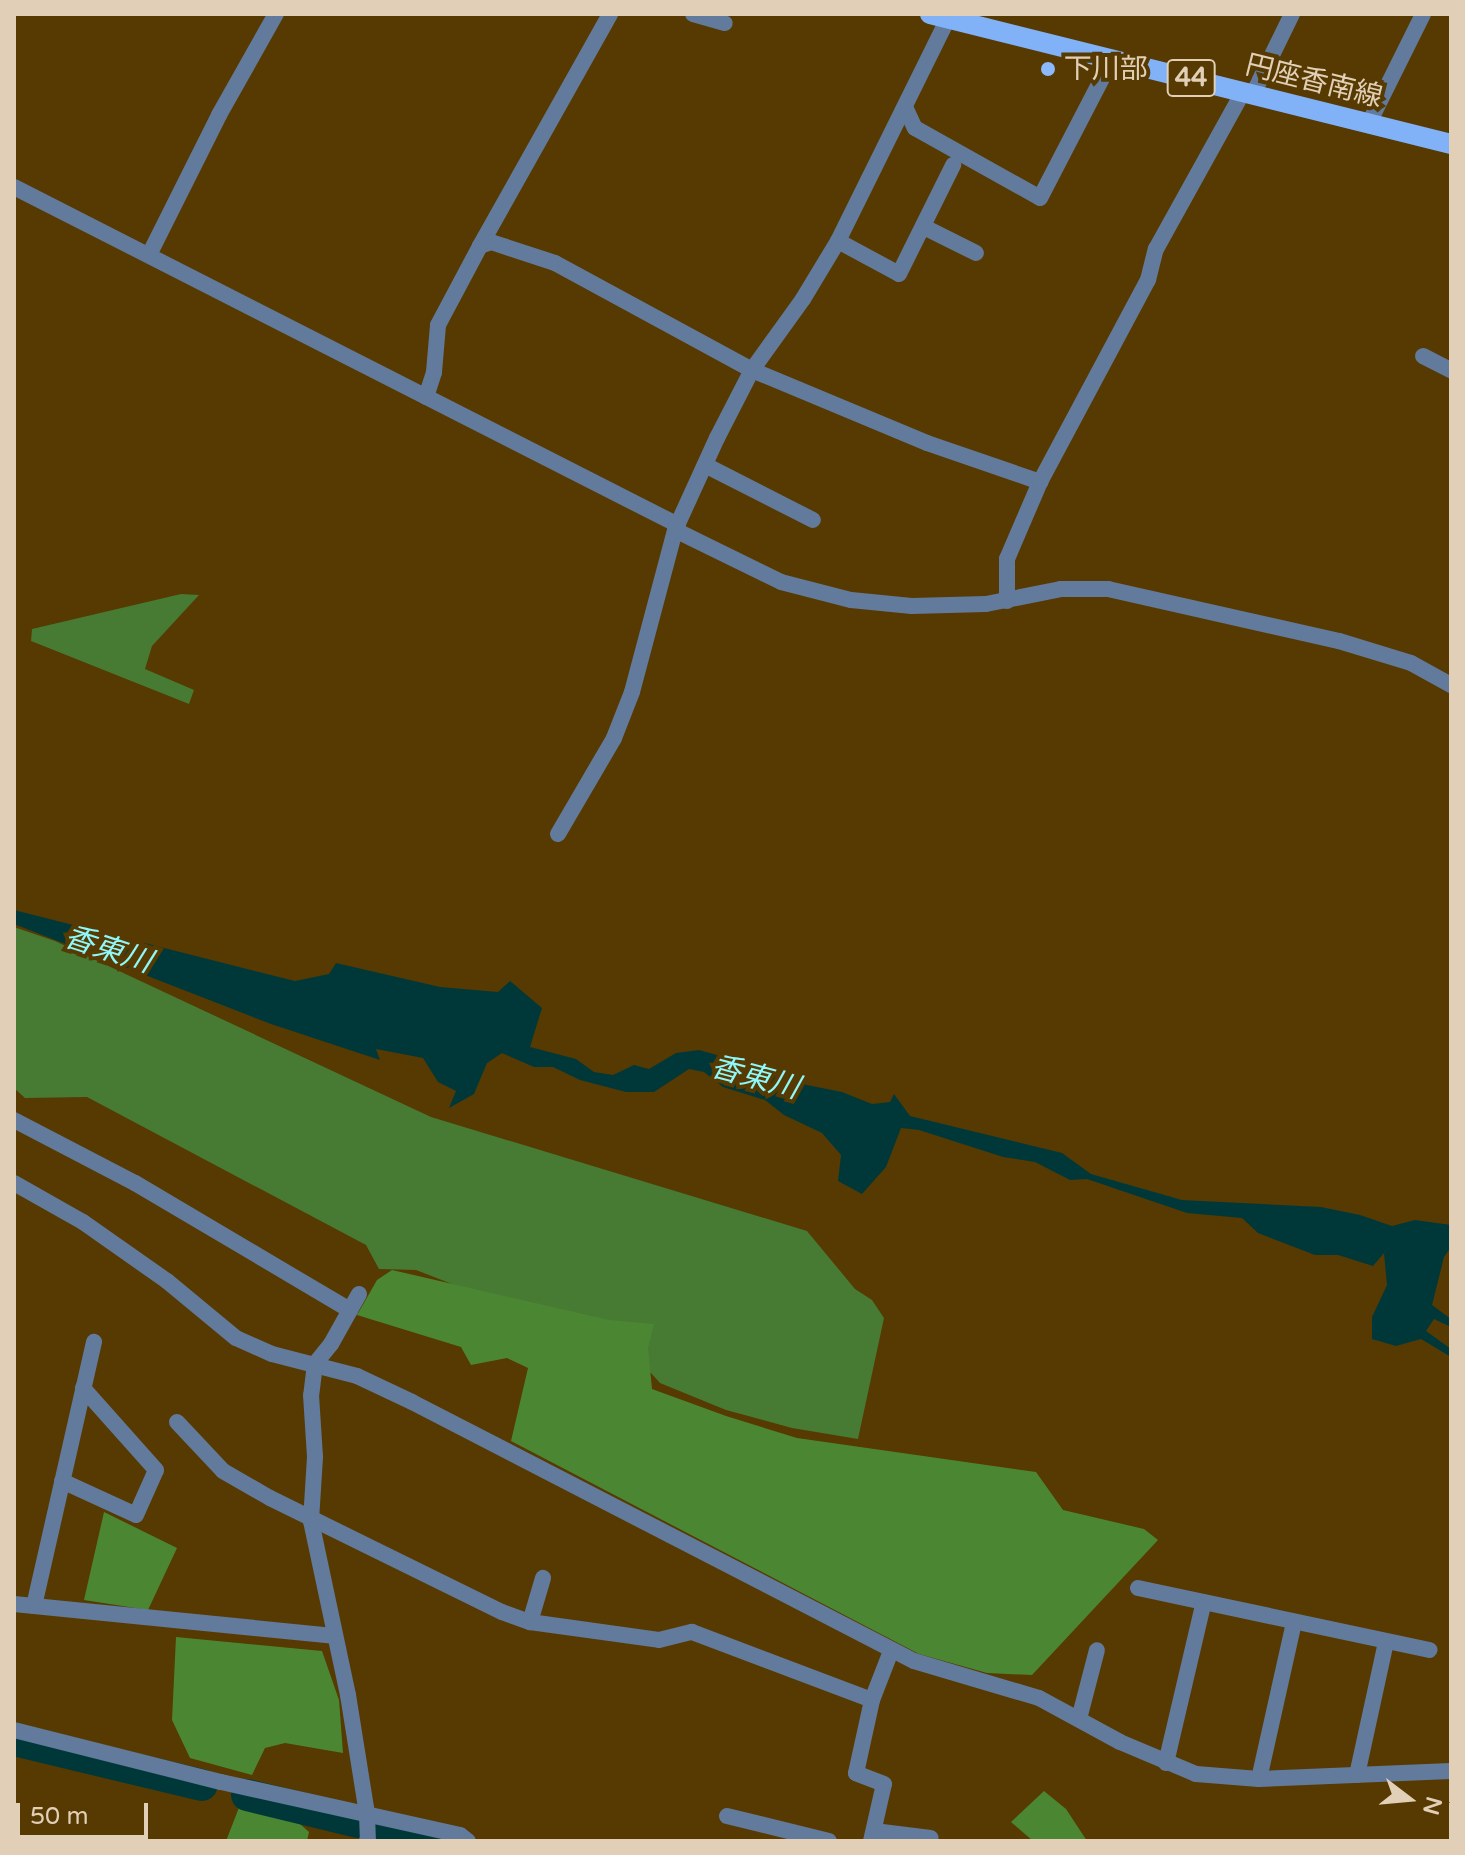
<!DOCTYPE html>
<html>
<head>
<meta charset="utf-8">
<style>
	body { margin:0 }
	#map { position:relative; width:1465px; height:1855px; overflow:hidden; background:#563a01; font-family:"Varela Round","Noto Sans JP",sans-serif }
	div>[style] { position:absolute }
	.green>* { inset:0; background:#477a32 }
	.forest>* { inset:0; background:#4b8732 }
	.water>* { inset:0; background:#00383a }
	.river>* { height:32px; margin:-16px; padding:0 16px; transform-origin:16px; border-radius:16px; background:#00383a }
	.minor>* { height:16px; margin:-8px; padding:0 8px; transform-origin:8px; border-radius:8px; background:#627a9c }
	.tertiary>* { height:16px; margin:-8px; padding:0 8px; transform-origin:8px; border-radius:8px; background:#627a9c }
	.primary>* { height:20px; margin:-10px; padding:0 10px; transform-origin:10px; border-radius:10px; background:#81b1f7 }
	.dots>* { width:22px; height:22px; translate:-50% -50%; box-sizing:border-box; border:4px solid #563a01; border-radius:50% }
	span { translate:-50% -50%; white-space:nowrap; text-align:center; line-height:1.15; -webkit-text-stroke:8px #563a01; paint-order:stroke }
	.shield-label span { padding:2px 6px; background:#563a01; border:2px solid; border-radius:6px; -webkit-text-stroke-width:0 }
	.shield-label { font-size:26px; color:#e1d0b7; font-weight:700 }
	.poi-label { font-size:28px; color:#e1d0b7 }
	.left { translate:0 -50%; text-align:left }
	.street-label { font-size:28px; color:#e1d0b7 }
	.water-label { font-size:30px; color:#8ef8fb; font-style:italic }
	.frame { position:absolute; inset:0; border:16px solid #e1d0b7; pointer-events:none }
	.north { position:absolute; left:1369px; top:1759px; width:80px; height:80px; -webkit-text-stroke:6px #563a01; paint-order:stroke; rotate:106deg; font-size:22px; font-weight:700; line-height:32px; text-align:center; color:#e1d0b7 }
	.north::after { content:''; display:block; margin:auto; width:28px; height:36px; background:#e1d0b7; clip-path:polygon(50% 0,100% 100%,50% 72%,0 100%) }
	.scale { position:absolute; left:16px; top:1803px; width:132px; height:36px; box-sizing:border-box; border:4px solid #e1d0b7; border-top:0; padding-left:10px; font-size:24px; line-height:28px; white-space:nowrap; color:#e1d0b7; -webkit-text-stroke:6px #563a01; paint-order:stroke }
</style>
</head>
<body>
<div id="map">
	<div class="green">
		<i style="clip-path:polygon(181px 594px,199px 595px,152px 646px,145px 669px,194px 690px,189px 704px,31px 641px,32px 629px)"></i>
		<i style="clip-path:polygon(14px 927px,55px 941px,431px 1117px,807px 1231px,855px 1289px,872px 1300px,884px 1318px,858px 1439px,792px 1428px,726px 1410px,660px 1383px,613px 1331px,501px 1303px,416px 1270px,379px 1269px,366px 1245px,87px 1097px,25px 1098px,14px 1088px)"></i>
	</div>
	<div class="forest">
		<i style="clip-path:polygon(392px 1270px,609px 1320px,654px 1324px,648px 1348px,652px 1389px,726px 1416px,797px 1438px,1036px 1472px,1063px 1510px,1144px 1529px,1158px 1540px,1032px 1675px,987px 1673px,919px 1654px,511px 1441px,528px 1368px,507px 1358px,471px 1365px,461px 1347px,357px 1315px,377px 1280px)"></i>
		<i style="clip-path:polygon(104px 1512px,177px 1548px,148px 1610px,84px 1600px)"></i>
		<i style="clip-path:polygon(176px 1637px,322px 1651px,339px 1700px,343px 1753px,285px 1743px,265px 1748px,252px 1775px,190px 1758px,172px 1720px)"></i>
		<i style="clip-path:polygon(1044px 1791px,1066px 1809px,1087px 1841px,1033px 1841px,1011px 1822px)"></i>
		<i style="clip-path:polygon(240px 1805px,290px 1815px,309px 1832px,307px 1841px,226px 1841px)"></i>
	</div>
	<div class="water">
		<i style="clip-path:polygon(14px 910px,295px 981px,329px 974px,336px 963px,440px 987px,498px 992px,510px 981px,542px 1008px,530px 1047px,576px 1059px,594px 1072px,613px 1075px,634px 1065px,649px 1069px,676px 1053px,699px 1050px,763px 1068px,777px 1079px,842px 1092px,872px 1104px,890px 1102px,894px 1094px,910px 1116px,1062px 1153px,1091px 1174px,1182px 1200px,1321px 1207px,1360px 1215px,1392px 1226px,1415px 1220px,1451px 1225px,1451px 1247px,1444px 1257px,1432px 1305px,1451px 1319px,1451px 1327px,1434px 1319px,1426px 1331px,1451px 1349px,1451px 1357px,1421px 1339px,1396px 1346px,1372px 1339px,1372px 1317px,1387px 1285px,1384px 1253px,1373px 1266px,1338px 1255px,1315px 1255px,1258px 1233px,1242px 1218px,1187px 1213px,1087px 1179px,1070px 1180px,1035px 1162px,1003px 1157px,919px 1130px,901px 1128px,886px 1167px,862px 1194px,838px 1181px,841px 1155px,822px 1133px,784px 1115px,765px 1100px,723px 1087px,704px 1072px,689px 1069px,654px 1092px,626px 1092px,580px 1080px,553px 1067px,534px 1067px,502px 1053px,487px 1063px,474px 1094px,449px 1108px,456px 1091px,438px 1082px,423px 1058px,376px 1049px,380px 1060px,271px 1024px,14px 924px)"></i>
	</div>
	<div class="river">
		<i style="left:14px;top:1740px;width:193px;rotate:13.5deg"></i>
		<i style="left:247px;top:1795px;width:114px;rotate:13.7deg"></i>
		<i style="left:387px;top:1828px;width:40px;rotate:18.9deg"></i>
	</div>
	<div class="minor">
		<i style="left:693px;top:14px;width:33px;rotate:16deg"></i>
		<i style="left:1253px;top:94px;width:89px;rotate:-64deg"></i>
		<i style="left:905px;top:107px;width:23px;rotate:65deg"></i>
		<i style="left:915px;top:128px;width:143px;rotate:29.2deg"></i>
		<i style="left:1040px;top:198px;width:157px;rotate:-62.6deg"></i>
		<i style="left:1369px;top:123px;width:122px;rotate:-63.6deg"></i>
		<i style="left:14px;top:187px;width:745px;rotate:26.98deg"></i>
		<i style="left:924px;top:227px;width:58px;rotate:26.6deg"></i>
		<i style="left:838px;top:241px;width:69px;rotate:28.4deg"></i>
		<i style="left:899px;top:274px;width:122px;rotate:-63.6deg"></i>
		<i style="left:480px;top:246px;width:266px;rotate:-60.7deg"></i>
		<i style="left:149px;top:255px;width:157px;rotate:-63.4deg"></i>
		<i style="left:219px;top:115px;width:116px;rotate:-60.6deg"></i>
		<i style="left:1423px;top:356px;width:31px;rotate:27deg"></i>
		<i style="left:426px;top:397px;width:26px;rotate:-72deg"></i>
		<i style="left:434px;top:372px;width:47px;rotate:-85.1deg"></i>
		<i style="left:438px;top:325px;width:89px;rotate:-62deg"></i>
		<i style="left:480px;top:246px;width:12px;rotate:-20deg"></i>
		<i style="left:491px;top:242px;width:67px;rotate:18.2deg"></i>
		<i style="left:555px;top:263px;width:224px;rotate:28.5deg"></i>
		<i style="left:752px;top:370px;width:190px;rotate:22.6deg"></i>
		<i style="left:927px;top:443px;width:120px;rotate:19deg"></i>
		<i style="left:705px;top:465px;width:121px;rotate:27deg"></i>
		<i style="left:675px;top:530px;width:118px;rotate:26.1deg"></i>
		<i style="left:781px;top:582px;width:72px;rotate:14.4deg"></i>
		<i style="left:851px;top:600px;width:61px;rotate:5.6deg"></i>
		<i style="left:912px;top:606px;width:74px;rotate:-1.5deg"></i>
		<i style="left:986px;top:604px;width:76px;rotate:-11.3deg"></i>
		<i style="left:1061px;top:589px;width:47px"></i>
		<i style="left:1108px;top:589px;width:237px;rotate:12.7deg"></i>
		<i style="left:1339px;top:641px;width:75px;rotate:17deg"></i>
		<i style="left:1411px;top:663px;width:46px;rotate:28.8deg"></i>
		<i style="left:1007px;top:601px;width:42px;rotate:-90deg"></i>
		<i style="left:1007px;top:559px;width:84px;rotate:-66.8deg"></i>
		<i style="left:1040px;top:482px;width:229px;rotate:-61.9deg"></i>
		<i style="left:1148px;top:280px;width:32px;rotate:-76deg"></i>
		<i style="left:1156px;top:249px;width:179px;rotate:-61deg"></i>
		<i style="left:558px;top:834px;width:111px;rotate:-59.7deg"></i>
		<i style="left:614px;top:738px;width:49px;rotate:-68.6deg"></i>
		<i style="left:632px;top:692px;width:168px;rotate:-75.1deg"></i>
		<i style="left:675px;top:530px;width:101px;rotate:-65.5deg"></i>
		<i style="left:717px;top:438px;width:76px;rotate:-62.8deg"></i>
		<i style="left:752px;top:370px;width:87px;rotate:-54.3deg"></i>
		<i style="left:803px;top:299px;width:68px;rotate:-58.9deg"></i>
		<i style="left:838px;top:241px;width:253px;rotate:-63.7deg"></i>
		<i style="left:14px;top:1120px;width:136px;rotate:27.5deg"></i>
		<i style="left:135px;top:1183px;width:250px;rotate:30.6deg"></i>
		<i style="left:14px;top:1183px;width:79px;rotate:29.5deg"></i>
		<i style="left:83px;top:1222px;width:103px;rotate:35.1deg"></i>
		<i style="left:167px;top:1281px;width:89px;rotate:39.6deg"></i>
		<i style="left:236px;top:1338px;width:39px;rotate:24deg"></i>
		<i style="left:272px;top:1354px;width:88px;rotate:14.5deg"></i>
		<i style="left:357px;top:1376px;width:61px;rotate:25.3deg"></i>
		<i style="left:412px;top:1402px;width:565px;rotate:27.29deg"></i>
		<i style="left:914px;top:1661px;width:130px;rotate:16.5deg"></i>
		<i style="left:1039px;top:1698px;width:92px;rotate:28.5deg"></i>
		<i style="left:1120px;top:1742px;width:82px;rotate:22.8deg"></i>
		<i style="left:1196px;top:1774px;width:63px;rotate:4.5deg"></i>
		<i style="left:1259px;top:1779px;width:192px;rotate:-2.4deg"></i>
		<i style="left:359px;top:1294px;width:57px;rotate:119.2deg"></i>
		<i style="left:331px;top:1344px;width:26px;rotate:129deg"></i>
		<i style="left:315px;top:1364px;width:31px;rotate:97deg"></i>
		<i style="left:311px;top:1395px;width:62px;rotate:86.3deg"></i>
		<i style="left:315px;top:1457px;width:64px;rotate:93.6deg"></i>
		<i style="left:311px;top:1521px;width:178px;rotate:78deg"></i>
		<i style="left:348px;top:1695px;width:121px;rotate:80.9deg"></i>
		<i style="left:367px;top:1814px;width:27px;rotate:88deg"></i>
		<i style="left:177px;top:1422px;width:67px;rotate:46.8deg"></i>
		<i style="left:223px;top:1471px;width:54px;rotate:29.9deg"></i>
		<i style="left:270px;top:1498px;width:258px;rotate:26.2deg"></i>
		<i style="left:502px;top:1612px;width:30px;rotate:20deg"></i>
		<i style="left:530px;top:1622px;width:130px;rotate:7.9deg"></i>
		<i style="left:659px;top:1640px;width:34px;rotate:-14deg"></i>
		<i style="left:692px;top:1632px;width:192px;rotate:20.7deg"></i>
		<i style="left:62px;top:1481px;width:81px;rotate:24.7deg"></i>
		<i style="left:136px;top:1515px;width:49px;rotate:-66deg"></i>
		<i style="left:156px;top:1470px;width:110px;rotate:-131.7deg"></i>
		<i style="left:1138px;top:1588px;width:298px;rotate:12deg"></i>
		<i style="left:14px;top:1604px;width:321px;rotate:5.7deg"></i>
		<i style="left:34px;top:1606px;width:271px;rotate:-77.2deg"></i>
		<i style="left:530px;top:1622px;width:46px;rotate:-73.5deg"></i>
		<i style="left:1079px;top:1719px;width:71px;rotate:-75.4deg"></i>
		<i style="left:14px;top:1730px;width:213px;rotate:14.1deg"></i>
		<i style="left:221px;top:1782px;width:245px;rotate:12.5deg"></i>
		<i style="left:460px;top:1835px;width:10px;rotate:37deg"></i>
		<i style="left:1166px;top:1763px;width:162px;rotate:-76.8deg"></i>
		<i style="left:1357px;top:1775px;width:136px;rotate:-77.7deg"></i>
		<i style="left:1259px;top:1779px;width:161px;rotate:-77.4deg"></i>
		<i style="left:727px;top:1816px;width:105px;rotate:13.8deg"></i>
		<i style="left:874px;top:1831px;width:57px;rotate:7deg"></i>
		<i style="left:871px;top:1841px;width:58px;rotate:-77.2deg"></i>
		<i style="left:884px;top:1784px;width:30px;rotate:-159deg"></i>
		<i style="left:856px;top:1773px;width:75px;rotate:-77.6deg"></i>
		<i style="left:872px;top:1700px;width:53px;rotate:-68.8deg"></i>
	</div>
	<div class="tertiary">
		<i style="left:367px;top:1841px;width:1px"></i>
	</div>
	<div class="primary">
		<i style="left:930px;top:14px;width:537px;rotate:14.01deg"></i>
	</div>
	<div class="dots">
		<i style="left:1048px;top:69px;background:#8bb9fc"></i>
	</div>
	<div class="shield-label">
		<span style="left:1191px;top:78px">44</span>
	</div>
	<div class="poi-label">
		<span class="left" style="left:1064px;top:69px">下川部</span>
	</div>
	<div class="street-label">
		<span style="left:1314px;top:81px;rotate:14deg">円座香南線</span>
	</div>
	<div class="water-label">
		<span style="left:108px;top:950px;rotate:18deg">香東川</span>
		<span style="left:755px;top:1078px;rotate:15deg">香東川</span>
	</div>
	<div class="frame"></div>
	<div class="north">N</div>
	<div class="scale">50 m</div>
</div>
</body>
</html>
